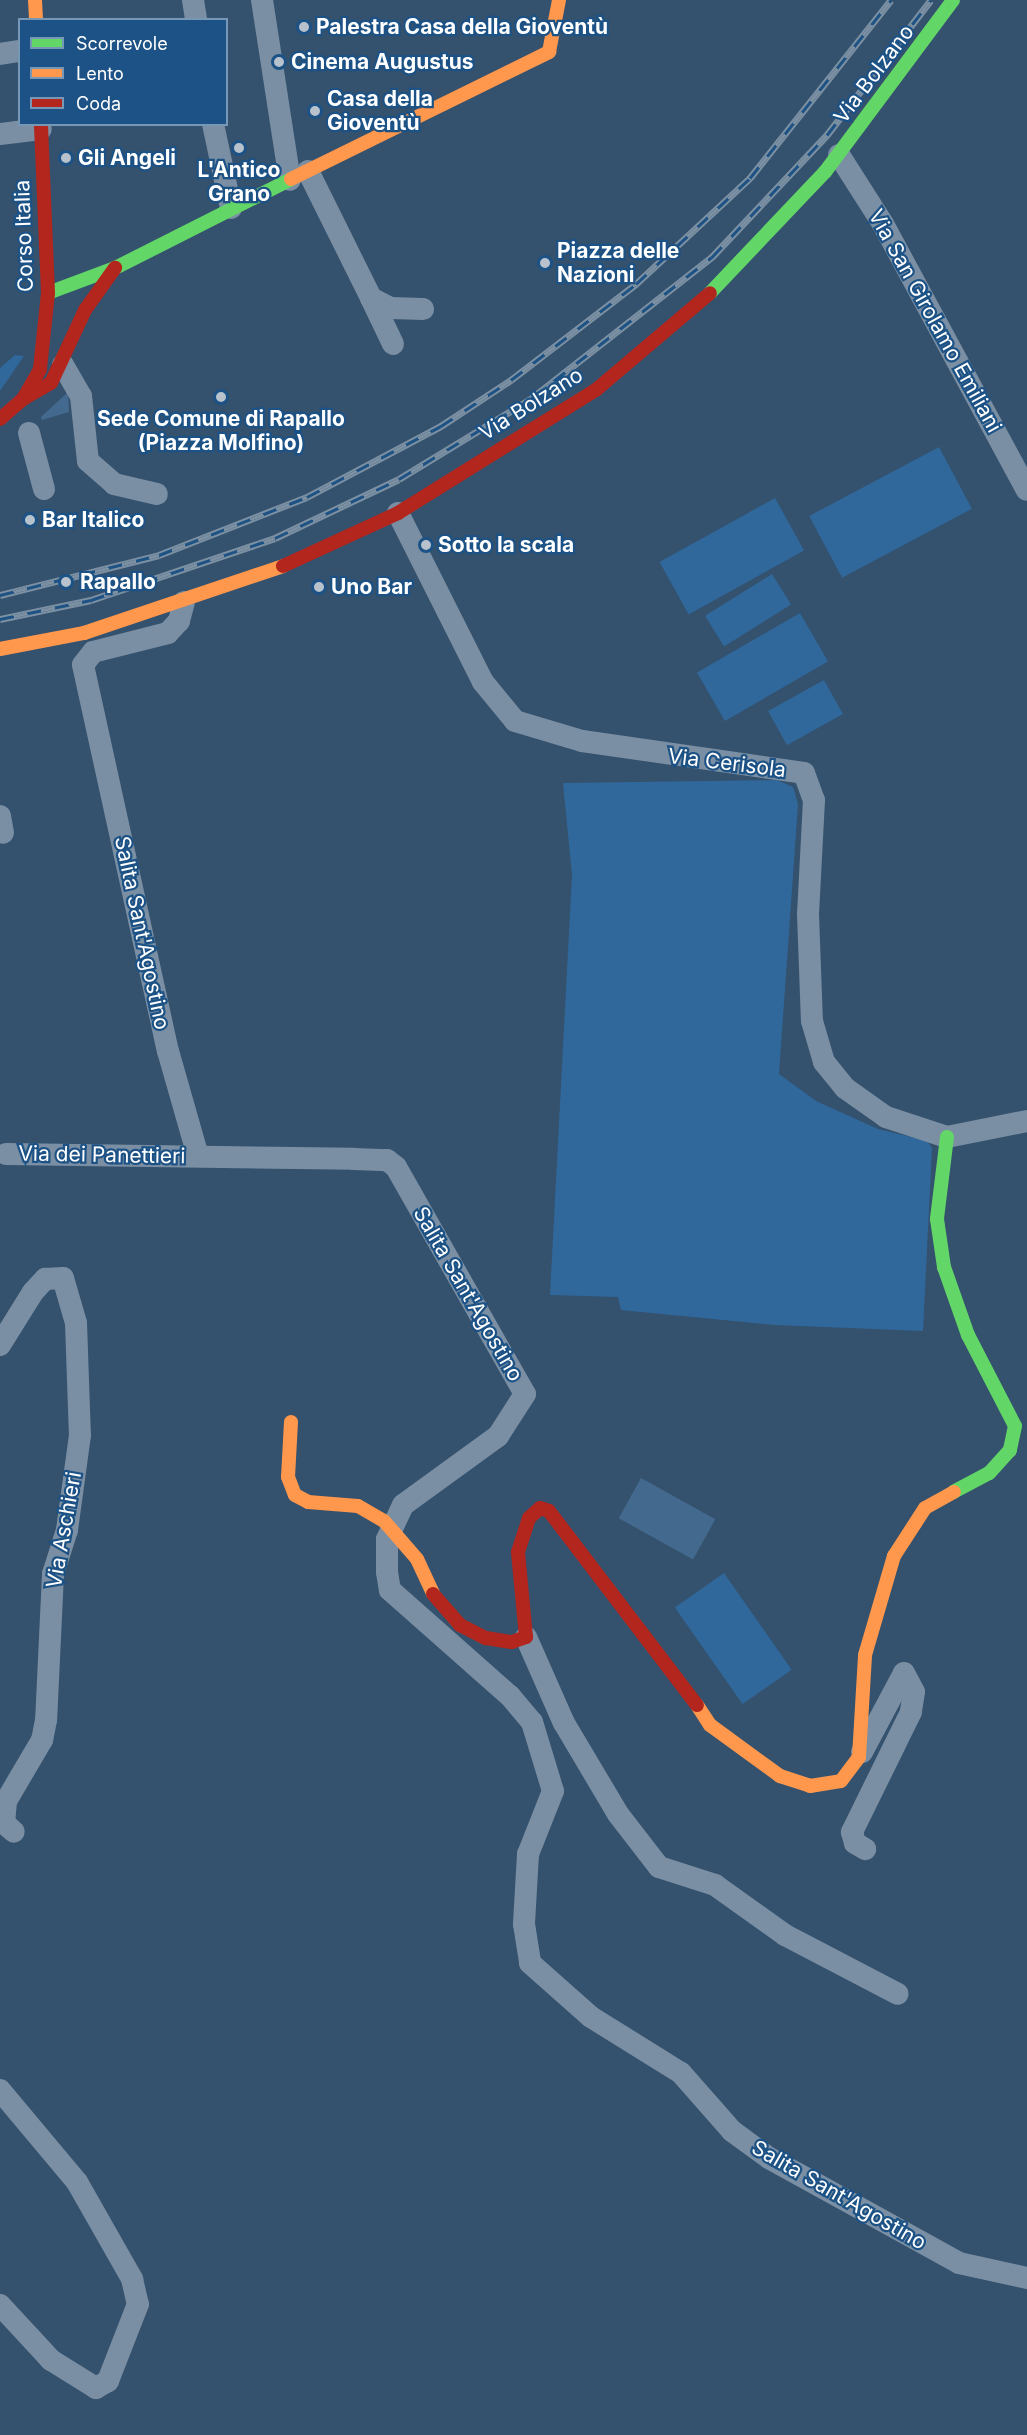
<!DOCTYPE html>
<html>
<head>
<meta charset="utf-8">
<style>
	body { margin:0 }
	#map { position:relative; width:1027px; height:2435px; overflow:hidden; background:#34516d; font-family:Inter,sans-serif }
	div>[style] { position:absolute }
	.green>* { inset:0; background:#30689c; transform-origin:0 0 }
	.water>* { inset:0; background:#436a8e; transform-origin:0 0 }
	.street>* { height:22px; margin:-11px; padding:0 11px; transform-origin:11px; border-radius:11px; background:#7a8fa3 }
	.fast>* { height:14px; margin:-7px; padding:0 7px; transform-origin:7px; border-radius:7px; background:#63d668 }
	.slow>* { height:14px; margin:-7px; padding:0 7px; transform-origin:7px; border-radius:7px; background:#ff974d }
	.jam>* { height:14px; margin:-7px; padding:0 7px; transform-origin:7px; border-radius:7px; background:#b3261e }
	.rail>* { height:7px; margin-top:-3.5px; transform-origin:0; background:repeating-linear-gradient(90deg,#1c5285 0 14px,#7b90a3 0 28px); box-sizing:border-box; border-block:2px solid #7b90a3 }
	.dots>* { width:16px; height:16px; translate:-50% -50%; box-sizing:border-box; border:3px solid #1c5285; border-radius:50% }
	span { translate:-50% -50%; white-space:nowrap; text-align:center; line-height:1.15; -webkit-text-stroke:4.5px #1c5285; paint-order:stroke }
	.poi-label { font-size:21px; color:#fff; font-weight:700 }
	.left { translate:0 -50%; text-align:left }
	.street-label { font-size:21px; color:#fff }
	.legend { position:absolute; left:18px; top:18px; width:210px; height:108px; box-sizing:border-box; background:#1c5285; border:2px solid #7797b6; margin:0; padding:8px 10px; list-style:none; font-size:18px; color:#fff }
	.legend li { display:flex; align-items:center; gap:12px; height:30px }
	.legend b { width:30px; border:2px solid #7797b6 }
</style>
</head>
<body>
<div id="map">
	<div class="green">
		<i style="clip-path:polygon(15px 355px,24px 356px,0 391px,0 368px)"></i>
		<i style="left:939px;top:447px;width:70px;height:147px;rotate:62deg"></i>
		<i style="left:775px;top:498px;width:60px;height:132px;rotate:61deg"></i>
		<i style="left:772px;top:574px;width:36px;height:79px;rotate:58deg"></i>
		<i style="left:800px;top:613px;width:56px;height:119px;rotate:60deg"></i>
		<i style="left:824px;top:680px;width:39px;height:64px;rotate:61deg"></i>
		<i style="clip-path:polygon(777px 780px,793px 787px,798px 804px,779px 1074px,816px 1101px,878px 1129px,927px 1141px,932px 1148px,923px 1331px,775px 1325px,621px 1310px,618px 1297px,550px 1295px,572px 875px,563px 783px)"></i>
		<i style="left:724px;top:1573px;width:118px;height:60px;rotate:55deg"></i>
	</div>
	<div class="water">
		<i style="clip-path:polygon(68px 392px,69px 412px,42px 420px,41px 417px)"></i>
		<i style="left:641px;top:1478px;width:85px;height:46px;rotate:29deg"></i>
	</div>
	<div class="street">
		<i style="left:193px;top:0;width:20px;rotate:81deg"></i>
		<i style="left:262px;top:0;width:182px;rotate:81.2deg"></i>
		<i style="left:0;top:54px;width:20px;rotate:-9deg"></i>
		<i style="left:213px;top:124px;width:86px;rotate:77.9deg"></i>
		<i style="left:0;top:134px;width:41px;rotate:-7deg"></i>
		<i style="left:839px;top:155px;width:82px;rotate:57.5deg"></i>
		<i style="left:883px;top:224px;width:302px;rotate:61.6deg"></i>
		<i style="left:308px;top:171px;width:142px;rotate:63.6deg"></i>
		<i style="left:371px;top:298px;width:22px;rotate:27deg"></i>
		<i style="left:391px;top:308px;width:32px;rotate:2deg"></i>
		<i style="left:371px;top:298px;width:51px;rotate:64.4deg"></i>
		<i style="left:63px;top:365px;width:36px;rotate:60deg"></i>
		<i style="left:81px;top:396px;width:65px;rotate:83.9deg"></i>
		<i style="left:88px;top:461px;width:35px;rotate:41deg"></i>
		<i style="left:114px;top:484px;width:44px;rotate:13.1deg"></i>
		<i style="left:29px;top:433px;width:58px;rotate:75deg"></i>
		<i style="left:398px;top:513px;width:189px;rotate:63.3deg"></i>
		<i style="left:483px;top:682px;width:50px;rotate:50.6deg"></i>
		<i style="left:515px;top:721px;width:70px;rotate:16.6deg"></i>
		<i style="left:582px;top:741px;width:224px;rotate:8.2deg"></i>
		<i style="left:804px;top:773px;width:29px;rotate:70deg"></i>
		<i style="left:814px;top:800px;width:114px;rotate:93deg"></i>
		<i style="left:808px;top:914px;width:107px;rotate:87.9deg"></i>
		<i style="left:812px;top:1021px;width:43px;rotate:73.7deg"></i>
		<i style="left:824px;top:1062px;width:33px;rotate:51deg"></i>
		<i style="left:845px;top:1088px;width:50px;rotate:35.3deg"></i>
		<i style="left:886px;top:1117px;width:64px;rotate:18.2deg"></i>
		<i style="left:947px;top:1137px;width:82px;rotate:-11.3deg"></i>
		<i style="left:184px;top:602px;width:20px;rotate:105deg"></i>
		<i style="left:179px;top:621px;width:16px;rotate:133deg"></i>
		<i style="left:168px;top:633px;width:77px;rotate:165.8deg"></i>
		<i style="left:93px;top:652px;width:16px;rotate:128deg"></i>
		<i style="left:83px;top:665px;width:395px;rotate:77.6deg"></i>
		<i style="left:168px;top:1051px;width:109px;rotate:74.1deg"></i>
		<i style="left:0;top:816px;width:17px;rotate:80deg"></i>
		<i style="left:6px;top:1154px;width:348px;rotate:0.8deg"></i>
		<i style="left:354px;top:1159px;width:33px;rotate:2deg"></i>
		<i style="left:387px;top:1160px;width:11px;rotate:38deg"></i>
		<i style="left:396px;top:1167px;width:261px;rotate:60.4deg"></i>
		<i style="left:525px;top:1394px;width:50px;rotate:122.7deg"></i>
		<i style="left:498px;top:1436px;width:117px;rotate:144deg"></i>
		<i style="left:403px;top:1505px;width:38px;rotate:115deg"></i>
		<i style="left:387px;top:1539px;width:33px;rotate:90deg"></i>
		<i style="left:387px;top:1572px;width:18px;rotate:81deg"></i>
		<i style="left:390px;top:1590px;width:160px;rotate:41.5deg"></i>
		<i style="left:510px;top:1696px;width:34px;rotate:50deg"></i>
		<i style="left:532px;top:1722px;width:72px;rotate:73.1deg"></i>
		<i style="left:553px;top:1791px;width:68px;rotate:111.6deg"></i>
		<i style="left:528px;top:1854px;width:70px;rotate:93.3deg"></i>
		<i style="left:524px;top:1924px;width:39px;rotate:81deg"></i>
		<i style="left:530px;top:1963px;width:81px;rotate:41.5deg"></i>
		<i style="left:591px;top:2017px;width:106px;rotate:31.9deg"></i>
		<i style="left:681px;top:2073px;width:77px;rotate:48.7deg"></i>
		<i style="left:732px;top:2131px;width:46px;rotate:36.1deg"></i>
		<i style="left:769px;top:2158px;width:217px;rotate:28.9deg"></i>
		<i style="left:959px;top:2263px;width:70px;rotate:12.4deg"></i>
		<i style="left:0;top:1345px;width:62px;rotate:-58.1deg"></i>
		<i style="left:33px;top:1292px;width:18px;rotate:-47deg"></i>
		<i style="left:45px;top:1279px;width:18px;rotate:-3deg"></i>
		<i style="left:63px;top:1278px;width:47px;rotate:73.9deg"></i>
		<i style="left:76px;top:1323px;width:112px;rotate:88deg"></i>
		<i style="left:80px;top:1435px;width:96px;rotate:97.8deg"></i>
		<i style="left:67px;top:1530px;width:46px;rotate:107.7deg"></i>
		<i style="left:53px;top:1574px;width:146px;rotate:92.7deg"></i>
		<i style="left:46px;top:1720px;width:20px;rotate:101deg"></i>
		<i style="left:42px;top:1740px;width:71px;rotate:120.5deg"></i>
		<i style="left:6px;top:1801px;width:22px;rotate:95deg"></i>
		<i style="left:4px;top:1823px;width:13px;rotate:42deg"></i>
		<i style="left:526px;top:1637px;width:94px;rotate:66.2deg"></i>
		<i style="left:564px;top:1723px;width:106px;rotate:59.3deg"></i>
		<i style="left:618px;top:1814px;width:67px;rotate:52.3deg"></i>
		<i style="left:659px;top:1867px;width:59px;rotate:17.8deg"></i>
		<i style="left:715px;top:1885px;width:86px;rotate:35.5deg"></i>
		<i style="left:785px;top:1935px;width:127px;rotate:27.6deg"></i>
		<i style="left:862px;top:1752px;width:89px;rotate:-62deg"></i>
		<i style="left:904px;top:1673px;width:21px;rotate:62deg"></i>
		<i style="left:914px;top:1692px;width:20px;rotate:99deg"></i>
		<i style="left:911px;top:1712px;width:134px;rotate:116.2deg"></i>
		<i style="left:852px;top:1832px;width:11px;rotate:75deg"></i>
		<i style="left:855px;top:1843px;width:12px;rotate:31deg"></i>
		<i style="left:0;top:2090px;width:120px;rotate:50.1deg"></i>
		<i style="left:77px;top:2182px;width:112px;rotate:60.4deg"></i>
		<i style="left:132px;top:2279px;width:26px;rotate:77deg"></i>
		<i style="left:138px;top:2304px;width:83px;rotate:111.3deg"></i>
		<i style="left:108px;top:2381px;width:14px;rotate:150deg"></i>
		<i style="left:96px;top:2388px;width:53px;rotate:-148.1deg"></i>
		<i style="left:51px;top:2360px;width:75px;rotate:-132.8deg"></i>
	</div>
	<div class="fast">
		<i style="left:48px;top:293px;width:72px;rotate:-20.5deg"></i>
		<i style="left:115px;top:268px;width:197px;rotate:-26.8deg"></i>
		<i style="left:710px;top:293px;width:167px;rotate:-46.5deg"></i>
		<i style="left:825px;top:172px;width:214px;rotate:-53.3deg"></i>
		<i style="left:947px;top:1137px;width:83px;rotate:97deg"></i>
		<i style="left:937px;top:1219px;width:49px;rotate:81.7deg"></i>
		<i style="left:944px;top:1267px;width:72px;rotate:70.6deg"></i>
		<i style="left:968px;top:1335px;width:102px;rotate:62.7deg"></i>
		<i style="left:1015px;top:1426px;width:25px;rotate:102deg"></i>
		<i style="left:1010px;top:1450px;width:31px;rotate:132deg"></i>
		<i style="left:989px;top:1473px;width:40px;rotate:152deg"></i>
	</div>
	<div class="slow">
		<i style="left:35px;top:0;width:20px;rotate:87deg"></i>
		<i style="left:291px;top:179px;width:288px;rotate:-26.2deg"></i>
		<i style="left:549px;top:52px;width:53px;rotate:-79.1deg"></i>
		<i style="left:0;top:649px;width:86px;rotate:-10.8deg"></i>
		<i style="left:84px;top:633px;width:210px;rotate:-18.6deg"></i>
		<i style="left:291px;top:1422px;width:55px;rotate:93.1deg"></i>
		<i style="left:288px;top:1477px;width:19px;rotate:69deg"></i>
		<i style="left:295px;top:1495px;width:15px;rotate:28deg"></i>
		<i style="left:308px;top:1502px;width:50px;rotate:4.6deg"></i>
		<i style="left:358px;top:1506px;width:30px;rotate:30deg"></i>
		<i style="left:384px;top:1521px;width:50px;rotate:49deg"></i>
		<i style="left:417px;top:1559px;width:38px;rotate:65deg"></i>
		<i style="left:697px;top:1705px;width:24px;rotate:57deg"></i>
		<i style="left:710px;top:1725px;width:87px;rotate:36.1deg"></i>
		<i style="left:780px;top:1776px;width:32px;rotate:18deg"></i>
		<i style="left:810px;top:1786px;width:31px;rotate:-9deg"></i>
		<i style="left:841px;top:1781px;width:30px;rotate:-53deg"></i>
		<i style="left:859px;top:1757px;width:102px;rotate:-86.6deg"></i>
		<i style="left:865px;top:1655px;width:103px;rotate:-73.7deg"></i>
		<i style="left:894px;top:1556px;width:57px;rotate:-57.1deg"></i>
		<i style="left:925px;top:1508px;width:33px;rotate:-29deg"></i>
	</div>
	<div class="jam">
		<i style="left:23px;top:399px;width:32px;rotate:-30deg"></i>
		<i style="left:51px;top:383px;width:81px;rotate:-65deg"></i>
		<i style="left:85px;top:310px;width:52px;rotate:-54.5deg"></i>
		<i style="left:0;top:419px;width:30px;rotate:-41deg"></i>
		<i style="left:23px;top:399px;width:34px;rotate:-60deg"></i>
		<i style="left:40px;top:369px;width:76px;rotate:-84deg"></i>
		<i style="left:48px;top:293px;width:169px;rotate:-92.4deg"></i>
		<i style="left:283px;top:566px;width:127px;rotate:-24.7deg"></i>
		<i style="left:398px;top:513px;width:234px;rotate:-31.9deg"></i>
		<i style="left:597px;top:389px;width:148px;rotate:-40.3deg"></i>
		<i style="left:433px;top:1594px;width:41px;rotate:48.9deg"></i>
		<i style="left:460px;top:1625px;width:29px;rotate:27deg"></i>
		<i style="left:486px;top:1638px;width:26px;rotate:9deg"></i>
		<i style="left:512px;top:1642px;width:15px;rotate:-20deg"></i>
		<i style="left:526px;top:1637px;width:85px;rotate:-95.4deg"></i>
		<i style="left:518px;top:1552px;width:36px;rotate:-72deg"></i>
		<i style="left:529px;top:1518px;width:15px;rotate:-42deg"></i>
		<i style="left:540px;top:1508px;width:9px;rotate:18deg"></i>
		<i style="left:549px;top:1511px;width:244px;rotate:52.7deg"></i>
	</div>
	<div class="rail">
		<i style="left:0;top:595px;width:164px;rotate:-14.1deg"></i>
		<i style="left:159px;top:555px;width:159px;rotate:-21.4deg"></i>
		<i style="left:307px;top:497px;width:152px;rotate:-27.9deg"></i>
		<i style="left:441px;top:426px;width:84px;rotate:-33.3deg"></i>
		<i style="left:511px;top:380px;width:158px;rotate:-37.5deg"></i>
		<i style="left:636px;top:284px;width:156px;rotate:-42.9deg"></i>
		<i style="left:750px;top:178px;width:227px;rotate:-51.6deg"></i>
		<i style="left:0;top:619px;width:93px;rotate:-11.8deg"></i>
		<i style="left:91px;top:600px;width:194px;rotate:-18.6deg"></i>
		<i style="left:275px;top:538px;width:137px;rotate:-25.4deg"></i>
		<i style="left:399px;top:479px;width:156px;rotate:-31.3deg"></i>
		<i style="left:532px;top:398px;width:229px;rotate:-38.1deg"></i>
		<i style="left:712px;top:257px;width:168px;rotate:-46.7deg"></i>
		<i style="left:827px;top:135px;width:170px;rotate:-52.4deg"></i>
	</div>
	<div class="dots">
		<i style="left:304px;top:27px;background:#b8c2cc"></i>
		<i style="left:279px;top:62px;background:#b8c2cc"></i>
		<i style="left:315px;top:111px;background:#b8c2cc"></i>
		<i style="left:239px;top:148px;background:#b8c2cc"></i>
		<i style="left:66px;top:158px;background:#b8c2cc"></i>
		<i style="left:545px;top:263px;background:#b8c2cc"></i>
		<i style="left:221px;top:397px;background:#b8c2cc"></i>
		<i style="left:30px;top:520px;background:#b8c2cc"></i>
		<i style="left:426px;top:545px;background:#b8c2cc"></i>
		<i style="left:66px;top:582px;background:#b8c2cc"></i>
		<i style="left:319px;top:587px;background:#b8c2cc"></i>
	</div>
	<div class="poi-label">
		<span class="left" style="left:316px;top:27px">Palestra Casa della Gioventù</span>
		<span class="left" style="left:291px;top:62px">Cinema Augustus</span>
		<span class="left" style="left:327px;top:111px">Casa della<br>Gioventù</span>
		<span class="left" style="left:78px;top:158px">Gli Angeli</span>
		<span style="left:239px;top:182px">L'Antico<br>Grano</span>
		<span class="left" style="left:557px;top:263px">Piazza delle<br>Nazioni</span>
		<span style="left:221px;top:431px">Sede Comune di Rapallo<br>(Piazza Molfino)</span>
		<span class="left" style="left:42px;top:520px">Bar Italico</span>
		<span class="left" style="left:438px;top:545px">Sotto la scala</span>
		<span class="left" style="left:80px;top:582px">Rapallo</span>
		<span class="left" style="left:331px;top:587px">Uno Bar</span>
	</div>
	<div class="street-label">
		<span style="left:874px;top:74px;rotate:-53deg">Via Bolzano</span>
		<span style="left:24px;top:236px;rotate:-92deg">Corso Italia</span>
		<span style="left:935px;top:321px;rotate:61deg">Via San Girolamo Emiliani</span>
		<span style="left:531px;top:404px;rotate:-32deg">Via Bolzano</span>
		<span style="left:727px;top:763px;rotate:7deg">Via Cerisola</span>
		<span style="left:142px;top:933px;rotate:78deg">Salita Sant'Agostino</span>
		<span style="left:102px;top:1155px;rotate:1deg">Via dei Panettieri</span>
		<span style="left:468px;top:1294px;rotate:60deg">Salita Sant'Agostino</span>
		<span style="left:64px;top:1530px;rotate:-80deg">Via Aschieri</span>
		<span style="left:839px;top:2195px;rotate:30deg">Salita Sant'Agostino</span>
	</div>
	<ul class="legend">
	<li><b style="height:8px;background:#63d668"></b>Scorrevole</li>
	<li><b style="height:8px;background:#ff974d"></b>Lento</li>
	<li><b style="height:8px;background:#b3261e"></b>Coda</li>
	</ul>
</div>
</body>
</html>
